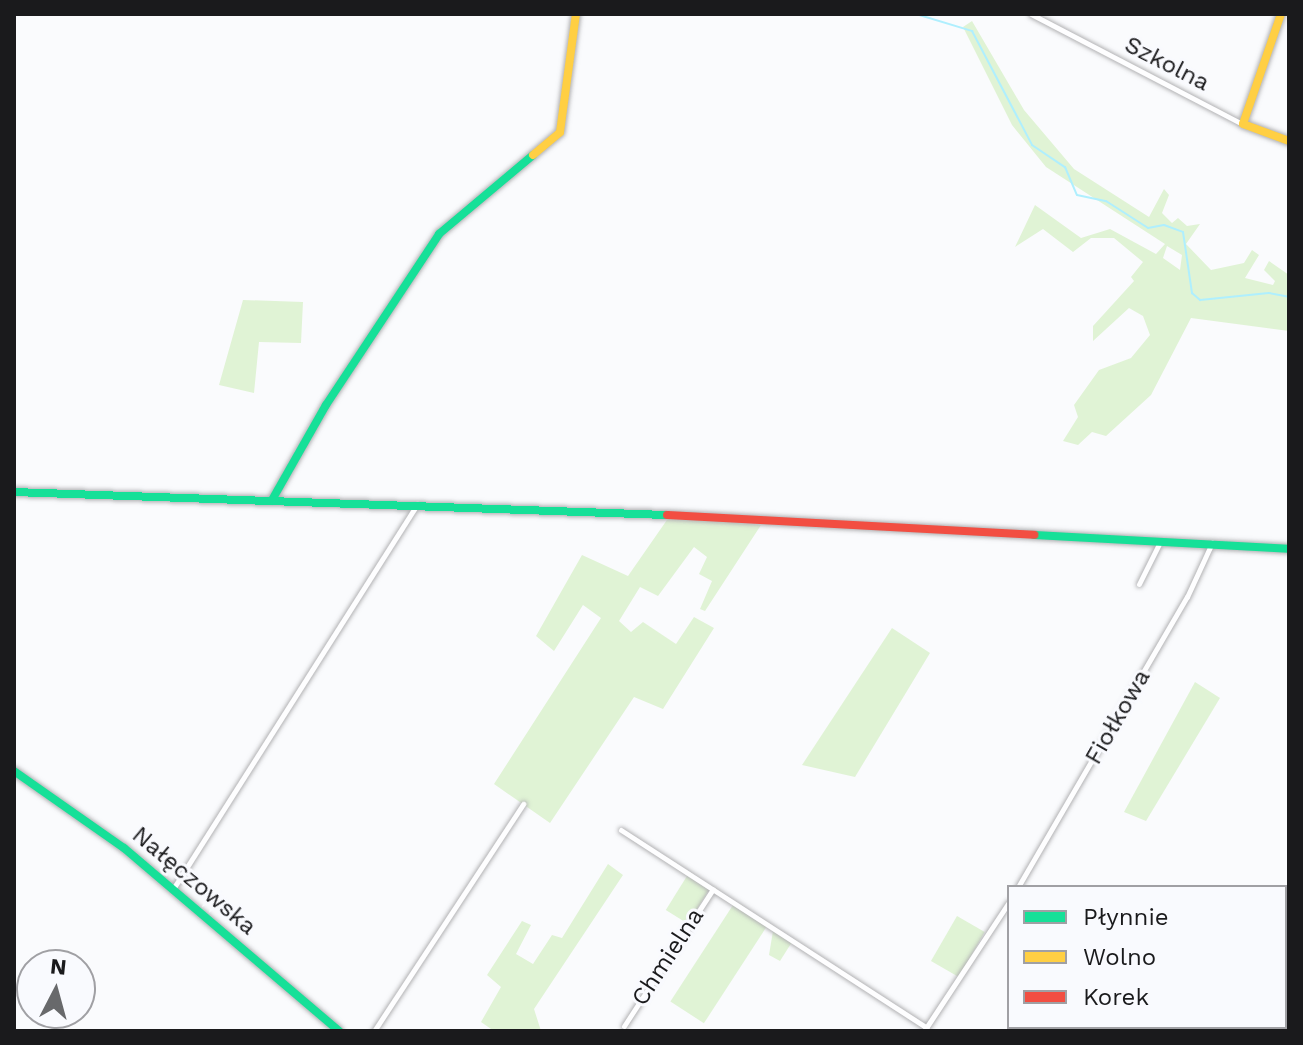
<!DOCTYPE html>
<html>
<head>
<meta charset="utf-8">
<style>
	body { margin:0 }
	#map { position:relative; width:1303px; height:1045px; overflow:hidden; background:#fafbfd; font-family:"Work Sans",sans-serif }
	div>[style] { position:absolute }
	.green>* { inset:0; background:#e0f3d5; transform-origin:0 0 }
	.stream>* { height:2px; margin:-1px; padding:0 1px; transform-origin:1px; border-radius:1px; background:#afeffe }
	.roads { filter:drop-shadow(0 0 2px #b2b2b4) drop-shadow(0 0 2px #b2b2b4) }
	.street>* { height:5px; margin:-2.5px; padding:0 2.5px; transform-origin:2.5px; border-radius:2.5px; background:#fefeff }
	.fast>* { height:8px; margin:-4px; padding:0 4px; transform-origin:4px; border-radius:4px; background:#16e098 }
	.slow>* { height:8px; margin:-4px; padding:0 4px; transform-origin:4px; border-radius:4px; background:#ffcf43 }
	.jam>* { height:8px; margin:-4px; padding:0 4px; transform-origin:4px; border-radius:4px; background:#f24e42 }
	span { translate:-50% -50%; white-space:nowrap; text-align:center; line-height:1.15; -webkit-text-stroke:6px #f9fafe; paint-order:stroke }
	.street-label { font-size:24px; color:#1a1a1c }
	.frame { position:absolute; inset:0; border:16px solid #1a1a1c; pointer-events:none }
	.legend { position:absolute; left:1007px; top:885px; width:280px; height:144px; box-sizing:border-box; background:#f9fafe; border:2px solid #a0a0a4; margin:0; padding:10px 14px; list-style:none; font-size:24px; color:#1a1a1c }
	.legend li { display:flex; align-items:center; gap:16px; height:40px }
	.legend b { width:40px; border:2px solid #a0a0a4 }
	.north { position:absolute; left:16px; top:949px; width:80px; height:80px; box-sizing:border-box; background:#f9fafe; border:2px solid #a0a0a4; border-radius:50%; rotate:6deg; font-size:22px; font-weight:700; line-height:32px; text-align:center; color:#1a1a1c }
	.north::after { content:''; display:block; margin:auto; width:28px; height:36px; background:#68696b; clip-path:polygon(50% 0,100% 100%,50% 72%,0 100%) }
</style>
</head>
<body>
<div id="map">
	<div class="green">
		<i style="clip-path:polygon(evenodd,972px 21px,1024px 110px,1074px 169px,1149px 217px,1164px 189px,1169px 195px,1162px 213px,1172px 223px,1178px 218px,1187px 226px,1200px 224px,1186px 244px,1211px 270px,1244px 263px,1252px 250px,1259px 255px,1245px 278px,1273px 285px,1275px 281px,1264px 270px,1269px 261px,1289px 275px,1289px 331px,1191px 318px,1151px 395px,1106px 436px,1092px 432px,1078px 445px,1063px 441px,1078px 417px,1074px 405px,1099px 370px,1131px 358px,1150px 335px,1143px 316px,1129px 308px,1093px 341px,1093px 326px,1134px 281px,1131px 277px,1143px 262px,1114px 238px,1091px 238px,1073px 252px,1043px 229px,1015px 247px,1035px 205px,1081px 238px,1110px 229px,1156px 254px,1165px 244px,1046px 167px,1012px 125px,963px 27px,972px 21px,1167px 246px,1182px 255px,1180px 270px,1163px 258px,1167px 246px)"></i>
		<i style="clip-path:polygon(243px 300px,303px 302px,301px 343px,259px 342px,254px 393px,219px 385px)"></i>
		<i style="clip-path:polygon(669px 517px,761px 525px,705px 611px,700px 609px,712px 581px,699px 574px,707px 557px,694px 547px,658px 596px,640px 587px,619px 621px,631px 632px,643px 622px,676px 644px,694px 617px,714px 628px,663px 709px,634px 697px,550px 823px,494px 784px,601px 618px,583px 605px,554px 651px,536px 636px,582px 555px,628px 576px)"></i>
		<i style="clip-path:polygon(892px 628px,930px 653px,855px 777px,802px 765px)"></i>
		<i style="clip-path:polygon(1195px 682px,1220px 698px,1146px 821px,1124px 812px)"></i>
		<i style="clip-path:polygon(608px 864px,623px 875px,534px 1009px,541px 1031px,494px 1031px,481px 1022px,501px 987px,487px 975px,522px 921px,531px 925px,516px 954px,533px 964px,552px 935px,562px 938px)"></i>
		<i style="left:687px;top:876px;width:26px;height:40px;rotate:32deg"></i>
		<i style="left:733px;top:905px;width:40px;height:115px;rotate:33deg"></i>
		<i style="left:957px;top:916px;width:32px;height:52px;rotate:30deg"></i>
		<i style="clip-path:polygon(773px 931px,792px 942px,780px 961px,769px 955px)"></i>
	</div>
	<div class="stream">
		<i style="left:916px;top:14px;width:59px;rotate:16.9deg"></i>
		<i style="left:972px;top:31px;width:129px;rotate:62.2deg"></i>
		<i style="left:1032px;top:145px;width:40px;rotate:34deg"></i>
		<i style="left:1065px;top:167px;width:30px;rotate:67deg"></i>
		<i style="left:1077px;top:195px;width:30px;rotate:12deg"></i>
		<i style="left:1106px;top:201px;width:50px;rotate:32.7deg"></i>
		<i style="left:1148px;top:228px;width:16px;rotate:-11deg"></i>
		<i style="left:1164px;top:225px;width:20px;rotate:20deg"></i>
		<i style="left:1183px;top:232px;width:62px;rotate:81.6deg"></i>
		<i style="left:1192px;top:293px;width:11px;rotate:41deg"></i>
		<i style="left:1200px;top:300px;width:69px;rotate:-5.8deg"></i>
		<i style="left:1269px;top:293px;width:20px;rotate:11deg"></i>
	</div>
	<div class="roads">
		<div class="street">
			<i style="left:1031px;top:14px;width:238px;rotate:27.5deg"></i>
			<i style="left:1139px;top:584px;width:47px;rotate:-63.4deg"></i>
			<i style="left:621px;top:830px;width:364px;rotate:32.9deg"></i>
			<i style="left:1018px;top:887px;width:336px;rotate:-59.8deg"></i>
			<i style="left:1187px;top:597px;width:60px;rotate:-65.2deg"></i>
			<i style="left:173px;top:889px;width:456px;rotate:-57.6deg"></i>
			<i style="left:624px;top:1026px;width:163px;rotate:-57deg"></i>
			<i style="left:374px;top:1031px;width:272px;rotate:-56.7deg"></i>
			<i style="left:924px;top:1031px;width:154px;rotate:-56.6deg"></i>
		</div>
		<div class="fast">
			<i style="left:14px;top:492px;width:653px;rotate:2.02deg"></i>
			<i style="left:272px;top:500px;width:109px;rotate:-60.4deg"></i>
			<i style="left:326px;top:405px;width:205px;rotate:-56.5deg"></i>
			<i style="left:439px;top:234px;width:123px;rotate:-40deg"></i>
			<i style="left:1034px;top:535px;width:255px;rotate:3.1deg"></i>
			<i style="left:14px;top:771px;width:134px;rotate:35deg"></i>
			<i style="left:124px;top:848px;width:282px;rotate:40.4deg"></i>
		</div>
		<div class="slow">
			<i style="left:1281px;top:14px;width:116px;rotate:109.1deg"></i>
			<i style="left:1243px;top:124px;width:49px;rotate:20.3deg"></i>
			<i style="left:533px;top:155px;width:35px;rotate:-40deg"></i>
			<i style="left:560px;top:132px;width:119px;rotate:-82.3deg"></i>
		</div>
		<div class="jam">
			<i style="left:667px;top:515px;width:368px;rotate:3.1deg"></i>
		</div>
	</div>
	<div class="street-label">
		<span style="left:1167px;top:64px;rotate:27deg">Szkolna</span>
		<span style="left:1118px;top:717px;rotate:-60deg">Fiołkowa</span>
		<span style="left:194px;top:881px;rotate:40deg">Nałęczowska</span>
		<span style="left:668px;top:957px;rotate:-57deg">Chmielna</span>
	</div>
	<div class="frame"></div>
	<ul class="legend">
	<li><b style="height:10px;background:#16e098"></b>Płynnie</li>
	<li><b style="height:10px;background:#ffcf43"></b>Wolno</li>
	<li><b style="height:10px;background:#f24e42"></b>Korek</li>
	</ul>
	<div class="north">N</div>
</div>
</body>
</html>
